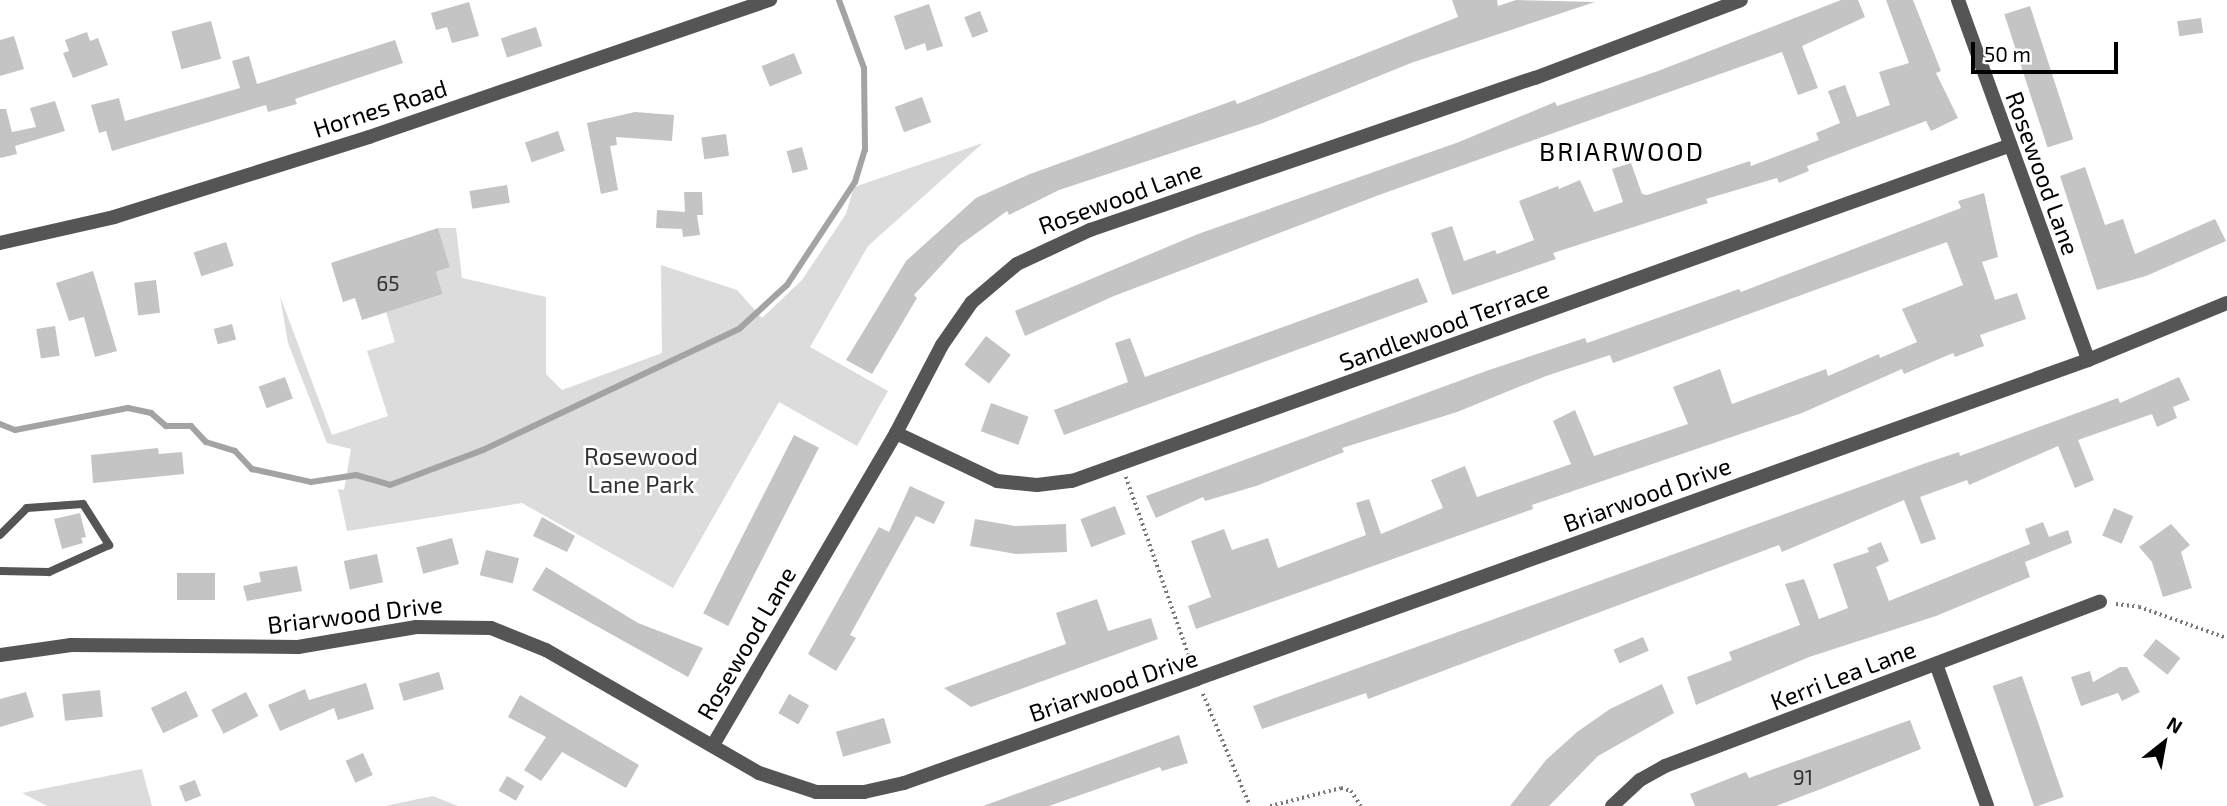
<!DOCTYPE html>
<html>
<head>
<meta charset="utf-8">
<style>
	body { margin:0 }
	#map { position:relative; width:2227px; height:806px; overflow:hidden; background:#fff; font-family:"Exo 2",sans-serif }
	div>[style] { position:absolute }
	.green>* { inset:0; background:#dcdcdc }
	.stream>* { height:6px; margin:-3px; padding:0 3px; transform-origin:3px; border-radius:3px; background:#a3a3a3 }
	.building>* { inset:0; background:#c4c4c4; transform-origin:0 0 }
	.path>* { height:3.5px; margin-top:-1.75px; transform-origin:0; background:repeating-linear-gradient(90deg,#777 0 2px,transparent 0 5.5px) }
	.service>* { height:8px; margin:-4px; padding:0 4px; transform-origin:4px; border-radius:4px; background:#555 }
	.minor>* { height:14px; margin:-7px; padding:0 7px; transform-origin:7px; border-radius:7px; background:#555 }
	span { translate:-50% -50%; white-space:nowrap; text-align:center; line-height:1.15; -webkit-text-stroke:5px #fff; paint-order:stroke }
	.number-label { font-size:21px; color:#313131 }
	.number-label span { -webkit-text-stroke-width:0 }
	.street-label { font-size:24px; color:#000 }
	.park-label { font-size:24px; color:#333 }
	.neighbourhood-label { font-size:26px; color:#000; letter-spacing:2px }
	.north { position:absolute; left:2129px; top:708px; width:70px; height:70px; -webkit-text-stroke:5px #fff; paint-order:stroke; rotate:31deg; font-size:19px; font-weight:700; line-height:28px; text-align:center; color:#000 }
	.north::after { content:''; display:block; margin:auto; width:24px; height:32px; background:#000; clip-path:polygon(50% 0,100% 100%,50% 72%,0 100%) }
	.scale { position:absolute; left:1971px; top:42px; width:147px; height:32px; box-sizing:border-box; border:4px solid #000; border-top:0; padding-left:9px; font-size:21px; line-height:24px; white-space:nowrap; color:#000; -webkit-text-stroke:5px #fff; paint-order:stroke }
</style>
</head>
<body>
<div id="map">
	<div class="green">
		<i style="clip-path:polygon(983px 143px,868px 246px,810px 347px,888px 391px,857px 446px,779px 402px,673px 588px,522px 503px,347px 531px,338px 489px,344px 490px,351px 449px,327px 443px,288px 343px,280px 296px,332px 435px,388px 416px,367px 351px,395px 342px,386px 312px,443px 294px,436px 272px,450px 267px,438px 228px,456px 228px,462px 278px,546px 297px,546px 374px,562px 390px,662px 353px,661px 265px,737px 290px,762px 318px,802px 280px,846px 214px,854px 187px)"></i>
		<i style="clip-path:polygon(142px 769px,152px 806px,47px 806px,22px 793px)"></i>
		<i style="clip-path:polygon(433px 796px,458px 806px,386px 806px,394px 804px)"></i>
	</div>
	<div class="stream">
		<i style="left:0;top:424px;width:16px;rotate:22deg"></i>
		<i style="left:15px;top:430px;width:115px;rotate:-11deg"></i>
		<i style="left:128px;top:408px;width:24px;rotate:12deg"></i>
		<i style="left:151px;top:413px;width:20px;rotate:41deg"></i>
		<i style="left:166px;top:426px;width:25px"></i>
		<i style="left:191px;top:426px;width:22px;rotate:47deg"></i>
		<i style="left:206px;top:442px;width:30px;rotate:17deg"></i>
		<i style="left:235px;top:451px;width:25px;rotate:47deg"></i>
		<i style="left:252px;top:469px;width:60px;rotate:12.4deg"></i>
		<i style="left:311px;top:482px;width:46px;rotate:-8.8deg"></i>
		<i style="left:356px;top:475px;width:35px;rotate:16deg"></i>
		<i style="left:390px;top:485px;width:99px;rotate:-20.6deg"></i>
		<i style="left:483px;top:450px;width:283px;rotate:-25.3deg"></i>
		<i style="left:739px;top:329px;width:65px;rotate:-42.5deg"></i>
		<i style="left:787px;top:285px;width:123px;rotate:-56.6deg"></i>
		<i style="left:855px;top:182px;width:34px;rotate:-73deg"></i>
		<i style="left:865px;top:150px;width:82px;rotate:-90.7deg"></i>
		<i style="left:864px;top:68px;width:72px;rotate:-110.2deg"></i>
	</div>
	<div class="building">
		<i style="clip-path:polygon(1452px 0,1497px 0,1498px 6px,1516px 0,1595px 2px,1411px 63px,1263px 123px,1059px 190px,1009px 215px,1007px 211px,960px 245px,914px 295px,917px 298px,872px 374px,846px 360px,906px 261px,976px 198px,1030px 174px,1235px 100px,1237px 104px,1458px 17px)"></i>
		<i style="clip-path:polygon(1841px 0,1858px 0,1865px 17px,1802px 46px,1818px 88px,1798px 95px,1782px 52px,1379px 195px,1114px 296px,1025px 336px,1015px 311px,1198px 234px,1459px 142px,1555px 102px,1557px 106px,1658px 71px)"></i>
		<i style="clip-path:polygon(1886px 0,1913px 0,1941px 71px,1936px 73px,1958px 118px,1931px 131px,1926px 121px,1807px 166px,1809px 171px,1779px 183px,1777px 178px,1706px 199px,1708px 203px,1553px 253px,1556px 259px,1452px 295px,1431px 233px,1452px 226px,1464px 261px,1495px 250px,1497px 254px,1534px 240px,1519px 201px,1558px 186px,1559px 189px,1580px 180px,1594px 212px,1623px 202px,1612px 169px,1631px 163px,1642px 194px,1647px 195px,1750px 161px,1751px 166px,1819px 140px,1816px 133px,1840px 123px,1828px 91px,1845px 85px,1857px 117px,1890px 105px,1879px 72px,1909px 63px)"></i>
		<i style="clip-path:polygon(469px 2px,479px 36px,452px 43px,447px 27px,436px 30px,431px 13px)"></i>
		<i style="clip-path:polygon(929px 4px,943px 46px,927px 51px,925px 43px,905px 50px,894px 16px)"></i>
		<i style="left:2030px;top:6px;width:140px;height:27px;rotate:72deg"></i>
		<i style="left:980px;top:11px;width:22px;height:17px;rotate:68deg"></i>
		<i style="left:2201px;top:18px;width:15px;height:24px;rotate:82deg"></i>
		<i style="left:211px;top:21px;width:39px;height:41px;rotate:75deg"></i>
		<i style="left:536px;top:27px;width:20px;height:37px;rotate:72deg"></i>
		<i style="clip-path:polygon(87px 32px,90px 41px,98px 38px,108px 65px,73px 78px,63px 53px,69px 51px,65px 40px)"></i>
		<i style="clip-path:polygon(14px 36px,24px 69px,0 76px,0 40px)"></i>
		<i style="clip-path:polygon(395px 40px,403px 63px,295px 99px,297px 104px,268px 112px,266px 105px,112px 151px,106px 131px,99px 133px,91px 105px,119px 98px,125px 121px,240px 88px,232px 61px,249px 56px,257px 84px)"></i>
		<i style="left:794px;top:53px;width:22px;height:35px;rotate:68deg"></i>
		<i style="left:922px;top:97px;width:27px;height:29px;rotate:70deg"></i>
		<i style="clip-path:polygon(55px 101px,65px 131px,15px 146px,17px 154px,0 158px,0 109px,6px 109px,12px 132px,36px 127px,30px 108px)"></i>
		<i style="clip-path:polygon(635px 112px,674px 115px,672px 141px,616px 137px,617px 145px,610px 146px,618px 190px,601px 194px,587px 123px)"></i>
		<i style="left:558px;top:131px;width:21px;height:35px;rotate:71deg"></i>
		<i style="left:726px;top:134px;width:22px;height:25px;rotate:82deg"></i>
		<i style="left:802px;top:147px;width:23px;height:16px;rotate:75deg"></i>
		<i style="clip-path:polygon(2085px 167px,2105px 225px,2123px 219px,2135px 254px,2215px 219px,2226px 241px,2146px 276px,2097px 290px,2060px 176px)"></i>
		<i style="left:507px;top:185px;width:18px;height:38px;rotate:81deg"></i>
		<i style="clip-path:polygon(684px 192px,702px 192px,703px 215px,697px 215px,700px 235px,683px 237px,682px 229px,656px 228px,657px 210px,685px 212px)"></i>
		<i style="clip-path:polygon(1984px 193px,1998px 257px,1982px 262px,1995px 300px,2017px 293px,2026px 319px,1980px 335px,1984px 346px,1955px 357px,1953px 353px,1904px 374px,1902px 369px,1802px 413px,1532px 505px,1533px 509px,1196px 629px,1188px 606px,1211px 597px,1191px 541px,1224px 529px,1232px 550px,1268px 538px,1278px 568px,1366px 535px,1356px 503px,1369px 499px,1381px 534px,1443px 508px,1431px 480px,1465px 466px,1477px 497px,1571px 464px,1553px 421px,1575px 410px,1594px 456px,1688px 424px,1673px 387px,1720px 369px,1732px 404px,1826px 369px,1828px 376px,1879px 354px,1880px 358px,1917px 342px,1902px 309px,1963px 285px,1947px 242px,1647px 351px,1613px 363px,1610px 355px,1546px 376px,1457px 412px,1342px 448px,1344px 452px,1256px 486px,1205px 501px,1203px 497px,1156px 518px,1146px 496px,1486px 371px,1585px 338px,1587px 343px,1739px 289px,1741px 292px,1961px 208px,1958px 201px)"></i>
		<i style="clip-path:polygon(438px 228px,450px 267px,436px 272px,443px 294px,362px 320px,355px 298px,343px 302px,331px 263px)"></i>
		<i style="left:226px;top:242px;width:25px;height:34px;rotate:72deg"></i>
		<i style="clip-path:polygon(93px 271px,117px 351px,95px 357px,84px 317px,69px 321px,56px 283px)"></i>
		<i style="clip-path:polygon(1418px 278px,1428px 302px,1064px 435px,1054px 410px,1128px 382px,1115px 343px,1130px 338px,1145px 377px)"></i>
		<i style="left:156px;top:280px;width:33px;height:22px;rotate:83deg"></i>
		<i style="left:232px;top:324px;width:16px;height:19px;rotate:75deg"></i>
		<i style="left:55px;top:326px;width:30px;height:19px;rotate:81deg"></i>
		<i style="left:986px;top:336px;width:31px;height:36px;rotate:37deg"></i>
		<i style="left:285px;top:377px;width:23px;height:28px;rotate:70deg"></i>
		<i style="clip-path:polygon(2179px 377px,2190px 400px,2173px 407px,2177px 418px,2157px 427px,2152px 414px,2078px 440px,2094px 480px,2075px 488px,2058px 446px,1969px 485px,1967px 480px,1920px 497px,1936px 539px,1921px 544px,1904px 500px,1782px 552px,1779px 545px,1368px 699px,1366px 693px,1262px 729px,1253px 706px,1926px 463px,1959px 452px,1960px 456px,2118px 398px,2120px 403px)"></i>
		<i style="left:991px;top:403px;width:40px;height:30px;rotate:20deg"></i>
		<i style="left:794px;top:435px;width:28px;height:200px;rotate:27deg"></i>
		<i style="clip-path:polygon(158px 448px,159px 454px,182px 452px,184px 474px,93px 483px,91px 455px)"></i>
		<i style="clip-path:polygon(910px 486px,945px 502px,934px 524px,916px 516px,850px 635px,856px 638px,836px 671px,808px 654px,879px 527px,889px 532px)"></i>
		<i style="left:1115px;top:506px;width:30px;height:37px;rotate:69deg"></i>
		<i style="left:2114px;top:508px;width:21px;height:30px;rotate:23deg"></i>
		<i style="clip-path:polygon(80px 513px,86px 537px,81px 538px,83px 543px,62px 549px,54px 519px)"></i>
		<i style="clip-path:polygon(542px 517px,575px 536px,567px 552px,533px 536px)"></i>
		<i style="clip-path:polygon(975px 519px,1015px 526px,1066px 524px,1067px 552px,1016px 554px,970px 546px)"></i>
		<i style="clip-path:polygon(2043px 522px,2049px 537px,2068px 530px,2072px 543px,2025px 562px,2030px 577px,1936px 616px,1809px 657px,1696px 705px,1687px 677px,1732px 660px,1729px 652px,1800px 625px,1785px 584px,1804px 579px,1819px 619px,1848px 608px,1833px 564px,1869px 552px,1867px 548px,1881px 542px,1889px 561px,1876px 567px,1889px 601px,2030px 544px,2025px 529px)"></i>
		<i style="clip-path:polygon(2171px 524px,2190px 545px,2181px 552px,2192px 588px,2163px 597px,2152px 562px,2139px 547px)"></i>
		<i style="left:452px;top:538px;width:27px;height:37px;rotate:75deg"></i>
		<i style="left:486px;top:550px;width:34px;height:26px;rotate:14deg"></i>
		<i style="left:377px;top:554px;width:29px;height:34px;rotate:78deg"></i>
		<i style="clip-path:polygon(297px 566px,302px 591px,247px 601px,243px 586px,261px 582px,259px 572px)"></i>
		<i style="clip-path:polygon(546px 567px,638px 623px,703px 648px,688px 677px,532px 590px)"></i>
		<i style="left:177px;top:573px;width:38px;height:27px"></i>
		<i style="clip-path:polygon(1097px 599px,1108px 631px,1151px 618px,1158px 639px,971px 707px,944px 688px,1066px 644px,1056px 613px)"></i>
		<i style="left:1643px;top:637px;width:15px;height:32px;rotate:67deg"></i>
		<i style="left:2156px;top:639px;width:31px;height:21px;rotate:38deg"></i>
		<i style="clip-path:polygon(2120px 667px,2127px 667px,2140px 692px,2122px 701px,2118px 693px,2081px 706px,2071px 677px,2090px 671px,2093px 682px)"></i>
		<i style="left:439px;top:672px;width:18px;height:42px;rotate:74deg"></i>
		<i style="left:2022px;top:676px;width:128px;height:31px;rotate:71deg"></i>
		<i style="clip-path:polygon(366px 683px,374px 709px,338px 720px,334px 708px,280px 731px,268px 705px,305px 689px,309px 700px)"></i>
		<i style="clip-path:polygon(1662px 684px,1674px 713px,1598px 756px,1549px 806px,1510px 806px,1546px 760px,1577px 732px,1610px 709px)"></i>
		<i style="left:100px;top:690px;width:27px;height:38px;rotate:84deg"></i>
		<i style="left:186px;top:691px;width:28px;height:39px;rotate:64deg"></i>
		<i style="clip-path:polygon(26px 692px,34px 717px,0 727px,0 699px)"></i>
		<i style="left:246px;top:692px;width:27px;height:39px;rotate:63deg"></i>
		<i style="left:789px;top:694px;width:23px;height:22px;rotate:29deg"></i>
		<i style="clip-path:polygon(520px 695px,639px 765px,626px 788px,562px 752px,541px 781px,524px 770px,546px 737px,508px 717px)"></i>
		<i style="left:884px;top:718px;width:26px;height:50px;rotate:74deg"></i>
		<i style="clip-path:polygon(1910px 720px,1921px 749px,1821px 789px,1776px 806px,1695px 806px,1690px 794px,1746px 772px,1749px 778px)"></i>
		<i style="clip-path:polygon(1179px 735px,1188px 763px,1162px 771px,1160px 767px,1049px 806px,983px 806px)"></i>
		<i style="left:363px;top:753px;width:24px;height:19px;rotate:66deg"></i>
		<i style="left:507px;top:776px;width:20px;height:17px;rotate:30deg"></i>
		<i style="left:195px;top:780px;width:17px;height:17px;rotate:69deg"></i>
	</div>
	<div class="path">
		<i style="left:1126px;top:477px;width:198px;rotate:70.6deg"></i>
		<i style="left:2116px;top:604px;width:23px;rotate:7deg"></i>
		<i style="left:2139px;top:607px;width:93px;rotate:19.4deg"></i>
		<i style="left:1203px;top:694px;width:121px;rotate:67.2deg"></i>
		<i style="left:1270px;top:806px;width:73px;rotate:-14.2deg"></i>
		<i style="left:1341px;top:788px;width:10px;rotate:17deg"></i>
		<i style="left:1351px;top:791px;width:18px;rotate:56deg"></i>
	</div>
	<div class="service">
		<i style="left:0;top:535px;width:38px;rotate:-45deg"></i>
		<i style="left:27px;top:508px;width:56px;rotate:-4.1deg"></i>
		<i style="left:83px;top:504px;width:49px;rotate:57.6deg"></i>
		<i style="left:109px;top:545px;width:66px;rotate:155.8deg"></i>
		<i style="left:49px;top:572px;width:49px;rotate:-178.8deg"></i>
	</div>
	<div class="minor">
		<i style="left:1958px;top:0;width:383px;rotate:70.1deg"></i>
		<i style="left:0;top:243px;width:117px;rotate:-12.8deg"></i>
		<i style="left:114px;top:217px;width:267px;rotate:-17.4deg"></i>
		<i style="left:369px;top:137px;width:424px;rotate:-18.9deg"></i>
		<i style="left:896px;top:433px;width:112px;rotate:25.4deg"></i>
		<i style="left:997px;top:481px;width:40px;rotate:5.7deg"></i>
		<i style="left:1037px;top:485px;width:35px;rotate:-7deg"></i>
		<i style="left:1072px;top:481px;width:994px;rotate:-19.69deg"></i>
		<i style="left:0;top:655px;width:72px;rotate:-8deg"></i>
		<i style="left:71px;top:645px;width:227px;rotate:0.5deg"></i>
		<i style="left:298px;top:647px;width:120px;rotate:-9.6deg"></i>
		<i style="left:416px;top:627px;width:75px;rotate:0.8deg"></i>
		<i style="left:491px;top:628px;width:59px;rotate:21.8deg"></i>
		<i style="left:546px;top:650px;width:246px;rotate:30deg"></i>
		<i style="left:759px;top:773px;width:60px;rotate:18.4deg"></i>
		<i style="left:816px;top:792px;width:48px"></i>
		<i style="left:864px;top:792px;width:41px;rotate:-12.7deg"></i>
		<i style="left:904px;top:783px;width:311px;rotate:-19.5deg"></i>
		<i style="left:1197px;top:679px;width:946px;rotate:-19.7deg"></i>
		<i style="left:2088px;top:360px;width:150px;rotate:-22.3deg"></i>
		<i style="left:1936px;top:664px;width:151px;rotate:70.2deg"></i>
		<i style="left:713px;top:745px;width:362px;rotate:-59.6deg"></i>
		<i style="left:896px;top:433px;width:99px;rotate:-62.4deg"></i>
		<i style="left:942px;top:345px;width:52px;rotate:-55.1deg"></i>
		<i style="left:972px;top:302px;width:59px;rotate:-40.2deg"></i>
		<i style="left:1017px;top:264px;width:81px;rotate:-25deg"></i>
		<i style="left:1090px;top:230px;width:470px;rotate:-18.9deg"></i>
		<i style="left:1535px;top:78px;width:220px;rotate:-20.7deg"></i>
		<i style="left:1612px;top:806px;width:38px;rotate:-43deg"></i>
		<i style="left:1640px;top:780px;width:29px;rotate:-29deg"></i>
		<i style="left:1665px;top:766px;width:465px;rotate:-20.7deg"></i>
	</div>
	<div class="number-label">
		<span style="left:388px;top:283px">65</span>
		<span style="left:1803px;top:777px">91</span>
	</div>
	<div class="street-label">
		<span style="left:380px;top:108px;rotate:-18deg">Hornes Road</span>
		<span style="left:2043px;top:173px;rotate:70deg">Rosewood Lane</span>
		<span style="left:1120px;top:197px;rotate:-20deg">Rosewood Lane</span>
		<span style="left:1444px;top:325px;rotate:-20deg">Sandlewood Terrace</span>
		<span style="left:1647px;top:494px;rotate:-20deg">Briarwood Drive</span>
		<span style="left:355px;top:614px;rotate:-7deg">Briarwood Drive</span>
		<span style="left:746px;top:643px;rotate:-60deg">Rosewood Lane</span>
		<span style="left:1843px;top:675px;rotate:-21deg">Kerri Lea Lane</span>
		<span style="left:1113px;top:685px;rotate:-19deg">Briarwood Drive</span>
	</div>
	<div class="park-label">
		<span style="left:641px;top:470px">Rosewood<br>Lane Park</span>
	</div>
	<div class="neighbourhood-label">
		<span style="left:1622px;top:151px">BRIARWOOD</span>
	</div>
	<div class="north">N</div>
	<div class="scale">50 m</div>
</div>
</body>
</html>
